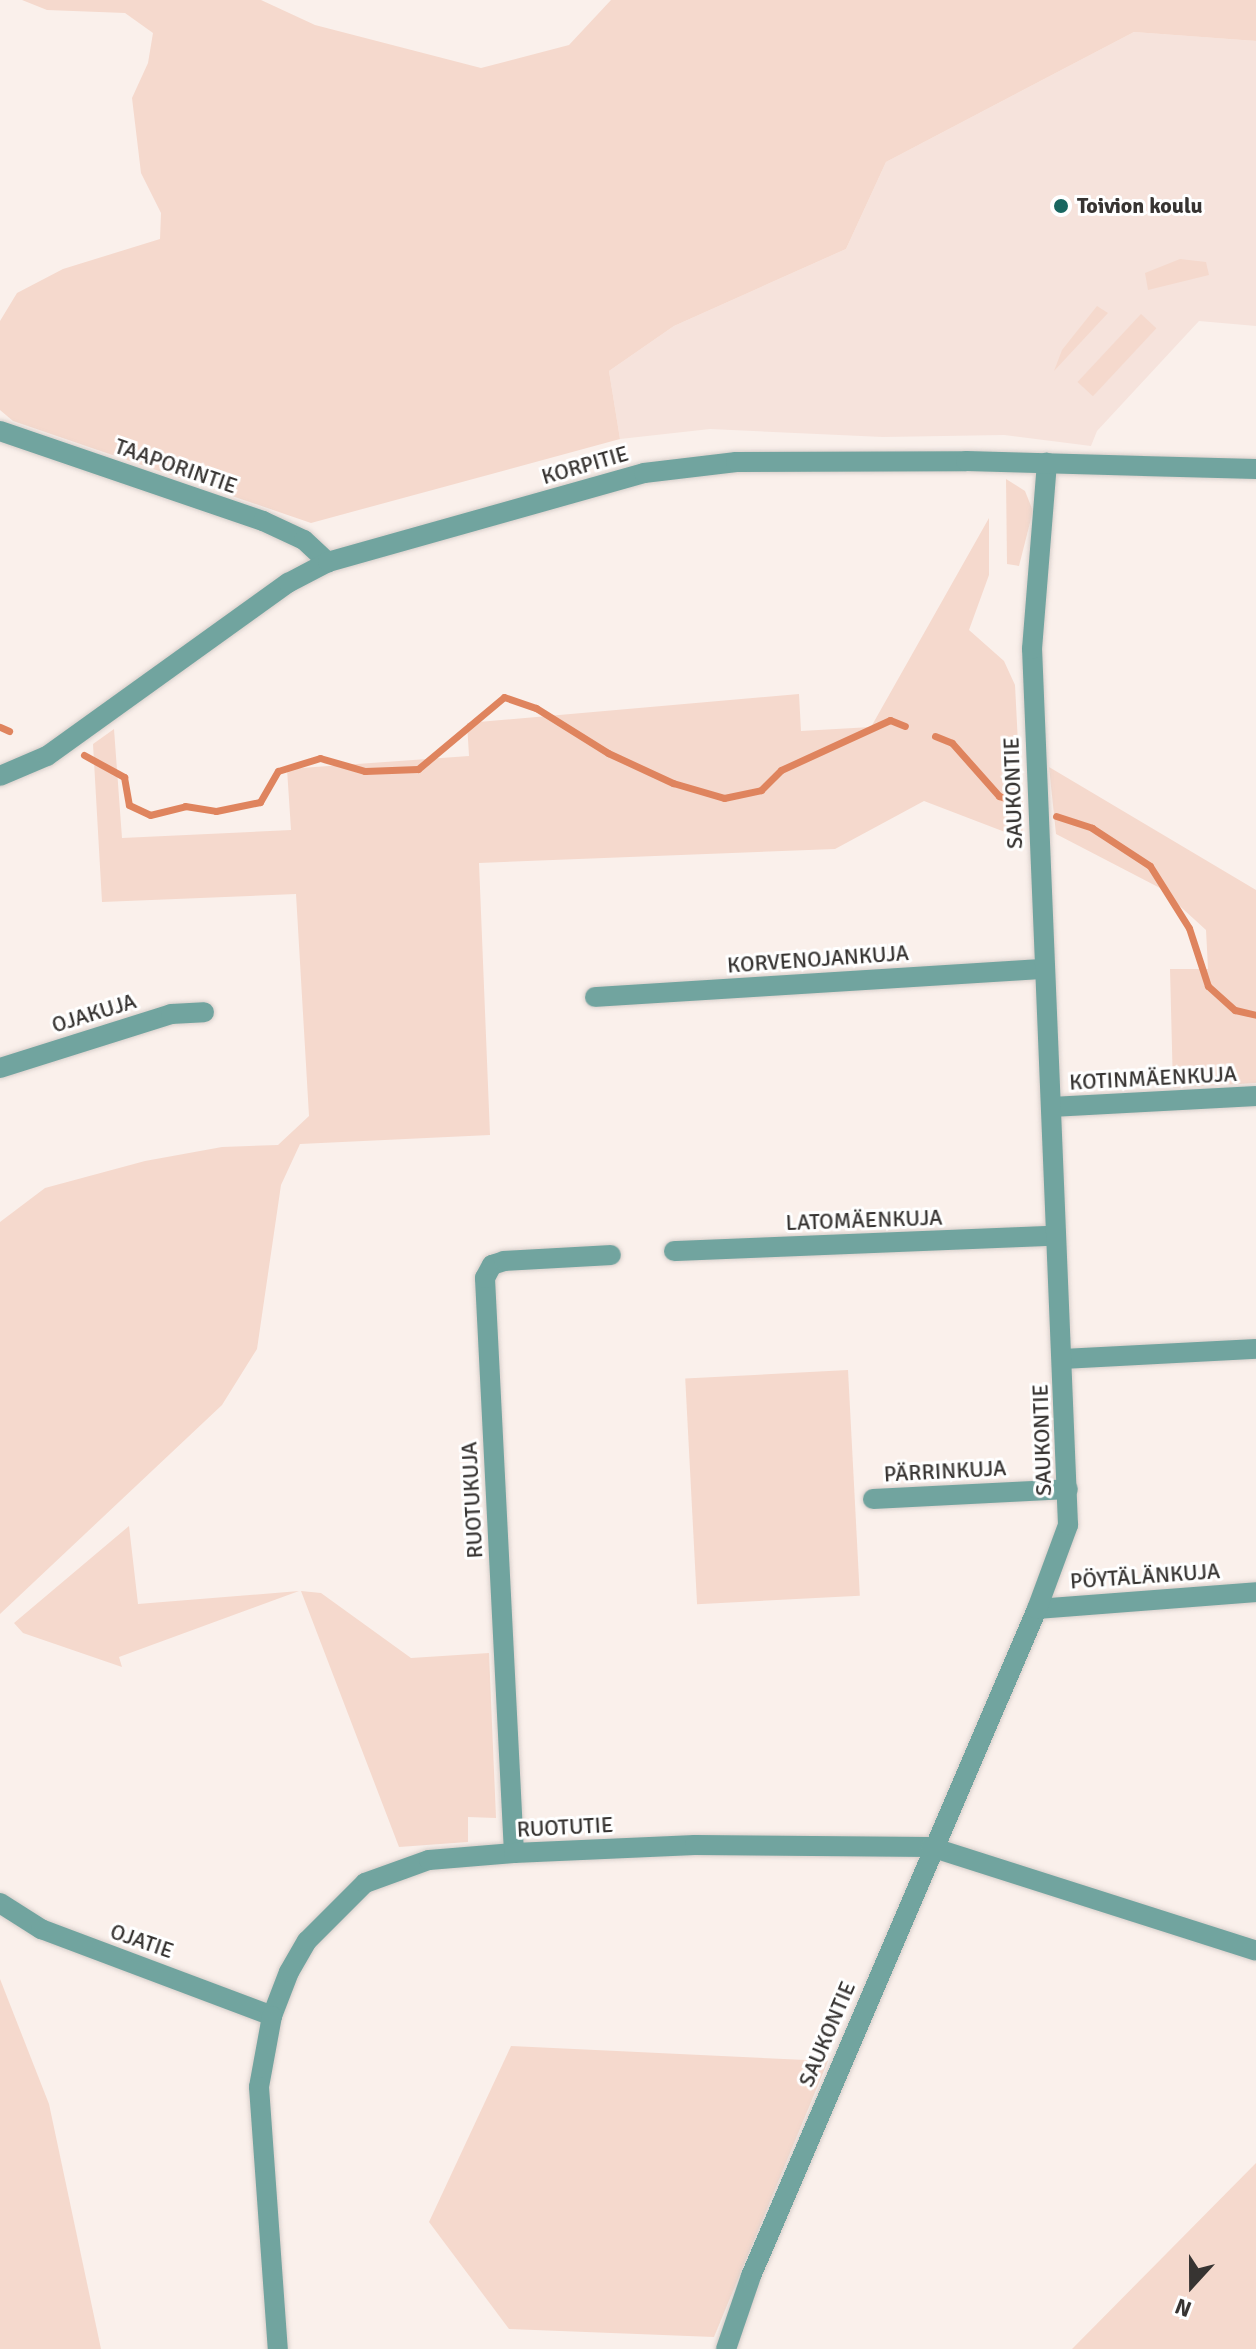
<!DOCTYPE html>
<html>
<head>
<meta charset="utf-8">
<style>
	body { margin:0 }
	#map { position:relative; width:1256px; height:2349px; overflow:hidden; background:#faf0eb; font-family:Signika,sans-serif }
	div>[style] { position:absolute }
	.built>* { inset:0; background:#f6e3dc }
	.green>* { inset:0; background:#f5d9cd; transform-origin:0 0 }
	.stream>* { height:7px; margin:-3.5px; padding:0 3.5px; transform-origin:3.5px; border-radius:3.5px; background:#df845e }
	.roads { filter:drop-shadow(0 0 2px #d7ceca) drop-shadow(0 0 2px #d7ceca) }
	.minor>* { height:20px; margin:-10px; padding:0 10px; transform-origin:10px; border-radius:10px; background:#71a49f }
	.tertiary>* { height:20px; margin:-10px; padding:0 10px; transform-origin:10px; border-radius:10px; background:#71a49f }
	.dots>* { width:22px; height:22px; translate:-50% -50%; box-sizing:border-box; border:4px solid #fff; border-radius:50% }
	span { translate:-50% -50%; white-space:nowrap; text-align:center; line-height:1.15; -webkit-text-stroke:6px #fff; paint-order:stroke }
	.poi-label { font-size:22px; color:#373432; font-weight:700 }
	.left { translate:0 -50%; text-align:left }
	.street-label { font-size:22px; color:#373432 }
	.north { position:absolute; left:1152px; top:2245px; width:80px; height:80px; -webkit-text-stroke:6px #fff; paint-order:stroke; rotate:201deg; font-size:22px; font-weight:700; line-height:32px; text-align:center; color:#373432 }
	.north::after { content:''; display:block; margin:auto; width:28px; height:36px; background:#373432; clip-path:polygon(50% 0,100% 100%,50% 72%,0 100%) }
</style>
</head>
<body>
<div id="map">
	<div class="built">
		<i style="clip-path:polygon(1134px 32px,1256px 41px,1256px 326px,1199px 321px,1097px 431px,1091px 446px,1004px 435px,883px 437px,710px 429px,620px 439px,609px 371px,674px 326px,846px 249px,886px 162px)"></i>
	</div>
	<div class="green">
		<i style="clip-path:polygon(22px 0,261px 0,315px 25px,481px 68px,569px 45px,611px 0,1256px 0,1256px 41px,1134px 32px,886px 162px,846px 249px,674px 326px,609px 371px,620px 439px,311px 523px,13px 421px,0 410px,0 321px,17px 293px,63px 269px,160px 239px,161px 213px,141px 173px,132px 98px,148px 63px,153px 33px,125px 13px,47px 10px)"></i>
		<i style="clip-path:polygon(1180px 259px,1206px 262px,1209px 275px,1148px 290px,1145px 273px)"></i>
		<i style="clip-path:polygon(1097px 306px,1108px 313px,1054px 371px,1062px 350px)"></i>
		<i style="left:1141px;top:314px;width:21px;height:93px;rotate:43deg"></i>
		<i style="clip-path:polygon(1006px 479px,1025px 491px,1033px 511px,1019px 566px,1007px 564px)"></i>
		<i style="clip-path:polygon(989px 518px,989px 575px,969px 630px,1004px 661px,1015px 685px,1023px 839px,924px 801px,835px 849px,479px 863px,490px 1135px,300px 1144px,281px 1185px,257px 1349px,222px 1405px,0 1614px,0 1222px,45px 1188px,145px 1161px,222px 1147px,278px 1145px,309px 1116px,296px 894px,102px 902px,93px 744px,114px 729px,122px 838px,291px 830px,287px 769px,469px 756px,467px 723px,799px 694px,801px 731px,871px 727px)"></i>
		<i style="clip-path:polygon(1049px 767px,1256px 890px,1256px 1083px,1173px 1088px,1170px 969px,1208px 969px,1206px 930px,1160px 888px,1056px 834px)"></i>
		<i style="left:848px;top:1370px;width:226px;height:163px;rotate:87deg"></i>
		<i style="clip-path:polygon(129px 1526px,138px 1604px,299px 1591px,119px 1657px,122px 1667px,23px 1633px,14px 1623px)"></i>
		<i style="clip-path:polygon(301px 1591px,321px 1593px,411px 1658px,489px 1653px,496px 1818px,468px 1817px,468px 1842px,399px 1847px)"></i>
		<i style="clip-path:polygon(0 1979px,49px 2104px,101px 2349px,0 2349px)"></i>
		<i style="clip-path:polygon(511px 2046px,828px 2061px,714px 2337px,509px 2329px,429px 2222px)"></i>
		<i style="clip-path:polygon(1256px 2163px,1256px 2349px,1072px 2349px)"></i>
	</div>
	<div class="stream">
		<i style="left:0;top:727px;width:10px;rotate:24deg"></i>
		<i style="left:935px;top:736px;width:18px;rotate:22deg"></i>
		<i style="left:952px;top:743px;width:71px;rotate:48.4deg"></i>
		<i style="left:999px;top:796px;width:21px;rotate:19deg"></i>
		<i style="left:84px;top:755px;width:46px;rotate:28.8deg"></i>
		<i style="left:124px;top:777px;width:28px;rotate:80deg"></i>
		<i style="left:129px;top:805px;width:23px;rotate:25deg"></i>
		<i style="left:150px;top:815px;width:36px;rotate:-14deg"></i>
		<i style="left:185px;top:806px;width:31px;rotate:9deg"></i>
		<i style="left:216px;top:811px;width:45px;rotate:-11.6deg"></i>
		<i style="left:260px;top:802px;width:36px;rotate:-60deg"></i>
		<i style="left:278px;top:771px;width:44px;rotate:-17.2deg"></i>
		<i style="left:320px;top:758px;width:47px;rotate:16.1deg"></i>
		<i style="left:365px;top:771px;width:53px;rotate:-2.2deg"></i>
		<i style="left:418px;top:769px;width:112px;rotate:-39.9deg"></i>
		<i style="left:504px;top:697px;width:34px;rotate:19deg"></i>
		<i style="left:536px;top:708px;width:85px;rotate:32deg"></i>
		<i style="left:608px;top:753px;width:72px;rotate:24.8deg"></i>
		<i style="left:673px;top:783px;width:53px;rotate:16.4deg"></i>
		<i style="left:724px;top:798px;width:38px;rotate:-12deg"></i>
		<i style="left:761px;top:790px;width:28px;rotate:-45deg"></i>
		<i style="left:781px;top:770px;width:120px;rotate:-24.6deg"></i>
		<i style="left:890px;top:720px;width:16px;rotate:22deg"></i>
		<i style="left:1056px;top:816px;width:38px;rotate:18deg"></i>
		<i style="left:1092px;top:828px;width:69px;rotate:33.2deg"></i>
		<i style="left:1150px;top:866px;width:73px;rotate:57.8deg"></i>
		<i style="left:1189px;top:928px;width:61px;rotate:71.9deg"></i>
		<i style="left:1208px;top:986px;width:36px;rotate:42deg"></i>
		<i style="left:1235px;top:1010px;width:22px;rotate:13deg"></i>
	</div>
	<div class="roads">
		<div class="minor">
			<i style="left:0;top:431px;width:278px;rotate:18.9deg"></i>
			<i style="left:263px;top:521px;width:45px;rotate:24.9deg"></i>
			<i style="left:304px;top:540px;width:33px;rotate:43deg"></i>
			<i style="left:595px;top:997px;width:449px;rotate:-3.6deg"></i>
			<i style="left:0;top:1068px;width:179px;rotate:-17.5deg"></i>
			<i style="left:171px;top:1014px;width:33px;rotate:-3deg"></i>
			<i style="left:1052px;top:1107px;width:204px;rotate:-3.1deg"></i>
			<i style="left:674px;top:1251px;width:381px;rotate:-2.3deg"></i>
			<i style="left:1063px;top:1359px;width:193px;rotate:-3deg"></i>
			<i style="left:873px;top:1499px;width:195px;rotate:-2.9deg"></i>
			<i style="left:1037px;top:1609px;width:220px;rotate:-4.4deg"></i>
			<i style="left:514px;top:1853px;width:576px;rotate:-92.89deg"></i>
			<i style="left:485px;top:1278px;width:15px;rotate:-62deg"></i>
			<i style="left:492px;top:1265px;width:13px;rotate:-18deg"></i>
			<i style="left:504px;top:1261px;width:107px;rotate:-3.2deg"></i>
			<i style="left:272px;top:2016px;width:47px;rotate:-68.9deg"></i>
			<i style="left:289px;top:1972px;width:36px;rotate:-60deg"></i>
			<i style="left:307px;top:1941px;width:82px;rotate:-45deg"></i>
			<i style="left:365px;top:1883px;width:68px;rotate:-19.8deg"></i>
			<i style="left:429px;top:1860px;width:85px;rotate:-4.7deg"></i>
			<i style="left:514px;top:1853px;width:181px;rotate:-2.5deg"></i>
			<i style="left:695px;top:1845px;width:236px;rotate:0.5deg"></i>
			<i style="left:931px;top:1847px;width:341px;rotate:17.7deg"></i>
			<i style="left:726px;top:2349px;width:77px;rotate:-71.1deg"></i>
			<i style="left:751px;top:2276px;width:726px;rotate:-66.79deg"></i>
			<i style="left:1037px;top:1609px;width:90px;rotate:-69.7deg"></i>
			<i style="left:1068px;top:1525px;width:877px;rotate:-92.35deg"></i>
			<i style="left:1032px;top:649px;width:187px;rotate:-85.4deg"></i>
		</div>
		<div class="tertiary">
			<i style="left:0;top:776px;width:51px;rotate:-23.1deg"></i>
			<i style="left:47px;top:756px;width:297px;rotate:-35.7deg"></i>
			<i style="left:288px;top:583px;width:45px;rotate:-27.7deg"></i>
			<i style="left:328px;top:562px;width:328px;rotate:-15.7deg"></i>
			<i style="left:644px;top:473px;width:93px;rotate:-6.8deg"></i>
			<i style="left:736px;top:462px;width:230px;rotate:-0.2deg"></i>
			<i style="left:966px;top:461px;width:290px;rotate:1.6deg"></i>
			<i style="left:0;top:1903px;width:49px;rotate:32.4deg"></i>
			<i style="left:41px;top:1929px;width:247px;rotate:20.6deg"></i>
			<i style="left:272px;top:2016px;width:72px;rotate:100.4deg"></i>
			<i style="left:259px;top:2087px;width:263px;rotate:85.9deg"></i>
		</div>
	</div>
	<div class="dots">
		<i style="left:1061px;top:206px;background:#196660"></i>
	</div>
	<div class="poi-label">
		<span class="left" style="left:1077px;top:206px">Toivion koulu</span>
	</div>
	<div class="street-label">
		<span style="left:585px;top:465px;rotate:-16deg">KORPITIE</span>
		<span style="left:176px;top:466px;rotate:19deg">TAAPORINTIE</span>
		<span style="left:1013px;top:793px;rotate:-92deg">SAUKONTIE</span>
		<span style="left:818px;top:959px;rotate:-4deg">KORVENOJANKUJA</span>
		<span style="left:94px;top:1013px;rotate:-17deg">OJAKUJA</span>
		<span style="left:1153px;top:1078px;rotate:-3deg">KOTINMÄENKUJA</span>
		<span style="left:864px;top:1220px;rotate:-2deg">LATOMÄENKUJA</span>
		<span style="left:1042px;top:1440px;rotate:-92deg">SAUKONTIE</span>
		<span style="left:945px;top:1471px;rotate:-3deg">PÄRRINKUJA</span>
		<span style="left:472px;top:1500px;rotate:-93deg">RUOTUKUJA</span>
		<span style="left:1145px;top:1576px;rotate:-4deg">PÖYTÄLÄNKUJA</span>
		<span style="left:565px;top:1827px;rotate:-3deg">RUOTUTIE</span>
		<span style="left:142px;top:1941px;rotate:19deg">OJATIE</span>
		<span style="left:827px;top:2034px;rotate:-67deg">SAUKONTIE</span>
	</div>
	<div class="north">N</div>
</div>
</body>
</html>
